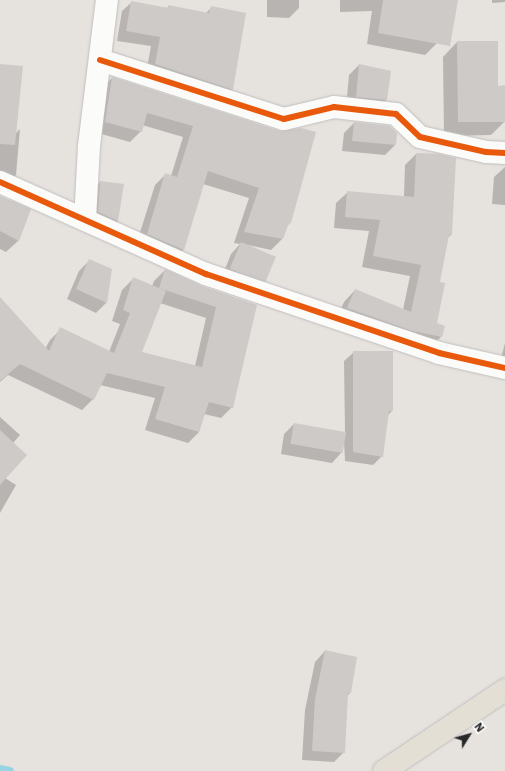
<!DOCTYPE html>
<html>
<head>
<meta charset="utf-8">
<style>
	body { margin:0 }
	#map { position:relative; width:505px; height:771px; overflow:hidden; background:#e6e2de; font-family:"Work Sans",sans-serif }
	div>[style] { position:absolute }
	.shadow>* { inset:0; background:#0003 }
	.stream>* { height:8px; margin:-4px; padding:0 4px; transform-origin:4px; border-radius:4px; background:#97d3e2 }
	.building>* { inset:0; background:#cdcac7; transform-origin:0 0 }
	.roads { filter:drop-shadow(0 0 1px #c0bebf) drop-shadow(0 0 1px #c0bebf) }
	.minor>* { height:22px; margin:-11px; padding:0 11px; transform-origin:11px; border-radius:11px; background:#fbfbfa }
	.primary>* { height:22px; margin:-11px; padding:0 11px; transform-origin:11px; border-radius:11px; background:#e3dfd4 }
	.cycleway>* { height:6px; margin:-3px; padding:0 3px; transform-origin:3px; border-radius:3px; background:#e8590c }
	span { translate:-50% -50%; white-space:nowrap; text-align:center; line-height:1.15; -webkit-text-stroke:4px #fff; paint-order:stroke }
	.north { position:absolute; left:449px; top:715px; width:40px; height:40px; -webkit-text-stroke:3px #fff; paint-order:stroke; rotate:53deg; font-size:11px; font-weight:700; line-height:16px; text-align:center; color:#282828 }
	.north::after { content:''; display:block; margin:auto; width:14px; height:18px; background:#282828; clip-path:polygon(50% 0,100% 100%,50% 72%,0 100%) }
</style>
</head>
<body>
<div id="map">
	<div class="shadow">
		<i style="clip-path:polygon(267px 0,299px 0,299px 8px,289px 18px,267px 17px)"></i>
		<i style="clip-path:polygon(340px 0,436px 0,437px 43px,425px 55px,367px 44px,372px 11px,340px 12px)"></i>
		<i style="clip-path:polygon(492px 0,505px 0,505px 2px,492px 3px)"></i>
		<i style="clip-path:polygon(132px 2px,167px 8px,169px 6px,205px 14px,211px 8px,232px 89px,223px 98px,146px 74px,151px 46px,117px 41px,122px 11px)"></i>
		<i style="clip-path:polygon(457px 42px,497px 87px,505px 86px,505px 121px,491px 135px,444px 136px,443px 57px)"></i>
		<i style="clip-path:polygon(0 65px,16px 133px,20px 129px,16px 175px,3px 188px,0 187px)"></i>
		<i style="clip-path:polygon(359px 65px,390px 71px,386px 100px,376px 110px,346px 107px,349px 75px)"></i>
		<i style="clip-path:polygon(112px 78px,280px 132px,290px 223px,287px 226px,282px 239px,271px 250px,248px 245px,266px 280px,256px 291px,221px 279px,231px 254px,240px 244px,234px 243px,249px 198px,203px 184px,183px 250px,172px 261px,136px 245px,155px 185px,166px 174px,171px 176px,183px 137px,142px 125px,141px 131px,130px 142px,94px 132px,101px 89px)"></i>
		<i style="clip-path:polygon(354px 123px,395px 145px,385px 155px,342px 151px,344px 133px)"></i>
		<i style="clip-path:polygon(416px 154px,451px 235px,447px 238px,439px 283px,436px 324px,441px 337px,429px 348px,336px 319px,344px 302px,355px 290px,403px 310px,410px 276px,362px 267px,369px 231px,334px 228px,336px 203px,348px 192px,404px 197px,405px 165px)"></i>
		<i style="clip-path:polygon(505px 167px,505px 205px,492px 204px,494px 177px)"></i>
		<i style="clip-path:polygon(100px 182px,118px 221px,108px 231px,88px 222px,90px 192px)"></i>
		<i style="clip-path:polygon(0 197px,29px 210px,18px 241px,6px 252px,0 249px)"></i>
		<i style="clip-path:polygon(90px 260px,106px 303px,96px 313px,67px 299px,79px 271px)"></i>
		<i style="clip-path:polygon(evenodd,165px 270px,202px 287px,256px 305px,232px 407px,221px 418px,204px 414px,199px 432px,188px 443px,145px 430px,155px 398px,100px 385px,93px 399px,82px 410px,8px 375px,0 382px,0 298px,45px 349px,50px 340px,61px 329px,109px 352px,120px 324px,112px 321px,122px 290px,133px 279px,152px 286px,154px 281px,165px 270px,160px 303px,206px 318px,195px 366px,140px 353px,160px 303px)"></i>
		<i style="clip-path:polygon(505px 343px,505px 368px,499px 366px)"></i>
		<i style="clip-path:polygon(354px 352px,392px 411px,387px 416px,382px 456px,373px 465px,345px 461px,344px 441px,342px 452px,332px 463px,281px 454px,284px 434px,294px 424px,345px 433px,344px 361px)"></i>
		<i style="clip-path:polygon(0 417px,20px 435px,13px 443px,5px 478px,16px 485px,0 513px)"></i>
		<i style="clip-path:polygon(325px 651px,350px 693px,347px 696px,344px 752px,334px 762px,302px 760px,305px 710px,315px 662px)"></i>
	</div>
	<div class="stream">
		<i style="left:0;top:769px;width:10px;rotate:11deg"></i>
	</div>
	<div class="building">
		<i style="clip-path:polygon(383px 0,458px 0,450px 46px,378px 33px)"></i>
		<i style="clip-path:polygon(131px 1px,168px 8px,168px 5px,209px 13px,211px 6px,246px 13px,233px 90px,155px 64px,160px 37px,126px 31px)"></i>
		<i style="clip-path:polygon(457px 41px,498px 41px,498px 86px,505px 85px,505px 122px,458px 122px)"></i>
		<i style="clip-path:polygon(0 64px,23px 66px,15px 145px,0 144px)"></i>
		<i style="clip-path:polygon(359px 64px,391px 71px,387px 100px,356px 97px)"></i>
		<i style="clip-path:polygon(112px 77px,280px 131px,301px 128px,316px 132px,291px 223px,289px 223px,283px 239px,244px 232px,259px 188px,208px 171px,184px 250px,147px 234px,165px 173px,177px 177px,193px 126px,147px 113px,142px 132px,105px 122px)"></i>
		<i style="clip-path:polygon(354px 122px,390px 126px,397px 133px,396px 145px,352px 141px)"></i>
		<i style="clip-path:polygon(416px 153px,440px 154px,456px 158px,452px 235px,449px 235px,440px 282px,445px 283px,437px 323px,445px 326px,442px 337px,412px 331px,347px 308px,355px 289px,411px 312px,421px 265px,373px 256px,380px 220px,345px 217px,347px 191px,414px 197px)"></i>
		<i style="clip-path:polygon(100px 181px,124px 184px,118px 221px,98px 212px)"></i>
		<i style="clip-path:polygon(0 196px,31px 209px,19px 241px,0 231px)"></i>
		<i style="left:241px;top:242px;width:38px;height:29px;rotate:23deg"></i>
		<i style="clip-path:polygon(89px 259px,112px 269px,107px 303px,76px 289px)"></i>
		<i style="clip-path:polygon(165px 269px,202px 286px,257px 305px,233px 408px,209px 402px,199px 432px,155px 419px,165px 387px,107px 373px,94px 400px,20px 364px,0 381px,0 297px,49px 351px,60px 327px,114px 353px,130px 313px,123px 310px,133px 277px,166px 291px,142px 352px,202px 367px,216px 307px,159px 288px)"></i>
		<i style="clip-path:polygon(353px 351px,393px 351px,393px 411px,389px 411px,383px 457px,353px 452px)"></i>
		<i style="left:294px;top:423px;width:53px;height:21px;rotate:10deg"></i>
		<i style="clip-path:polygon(0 430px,27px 455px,0 485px)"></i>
		<i style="clip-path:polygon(325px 650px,357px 657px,351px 693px,348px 693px,345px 753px,312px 751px,315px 699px)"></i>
	</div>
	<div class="roads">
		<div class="minor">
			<i style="left:100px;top:60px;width:193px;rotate:17.8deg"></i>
			<i style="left:284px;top:119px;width:51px;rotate:-13.5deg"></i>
			<i style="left:334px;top:107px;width:62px;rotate:6.4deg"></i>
			<i style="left:396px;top:114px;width:33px;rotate:44deg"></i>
			<i style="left:420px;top:137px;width:68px;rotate:12.8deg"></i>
			<i style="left:486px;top:152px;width:19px;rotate:3deg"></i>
			<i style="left:0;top:182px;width:226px;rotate:24.1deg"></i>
			<i style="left:206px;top:274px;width:246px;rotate:18.7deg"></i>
			<i style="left:439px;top:353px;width:68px;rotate:12.8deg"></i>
			<i style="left:85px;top:220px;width:74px;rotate:-86.9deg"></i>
			<i style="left:89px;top:146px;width:147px;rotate:-83deg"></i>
		</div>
		<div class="primary">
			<i style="left:384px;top:771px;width:146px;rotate:-33.8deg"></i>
		</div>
	</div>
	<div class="cycleway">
		<i style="left:100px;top:60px;width:193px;rotate:17.8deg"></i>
		<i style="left:284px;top:119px;width:51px;rotate:-13.5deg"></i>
		<i style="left:334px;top:107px;width:62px;rotate:6.4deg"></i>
		<i style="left:396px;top:114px;width:33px;rotate:44deg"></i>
		<i style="left:420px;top:137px;width:68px;rotate:12.8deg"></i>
		<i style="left:486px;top:152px;width:19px;rotate:3deg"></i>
		<i style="left:0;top:182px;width:226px;rotate:24.1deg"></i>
		<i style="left:206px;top:274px;width:246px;rotate:18.7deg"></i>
		<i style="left:439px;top:353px;width:68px;rotate:12.8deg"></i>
	</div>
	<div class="north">N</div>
</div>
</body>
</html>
